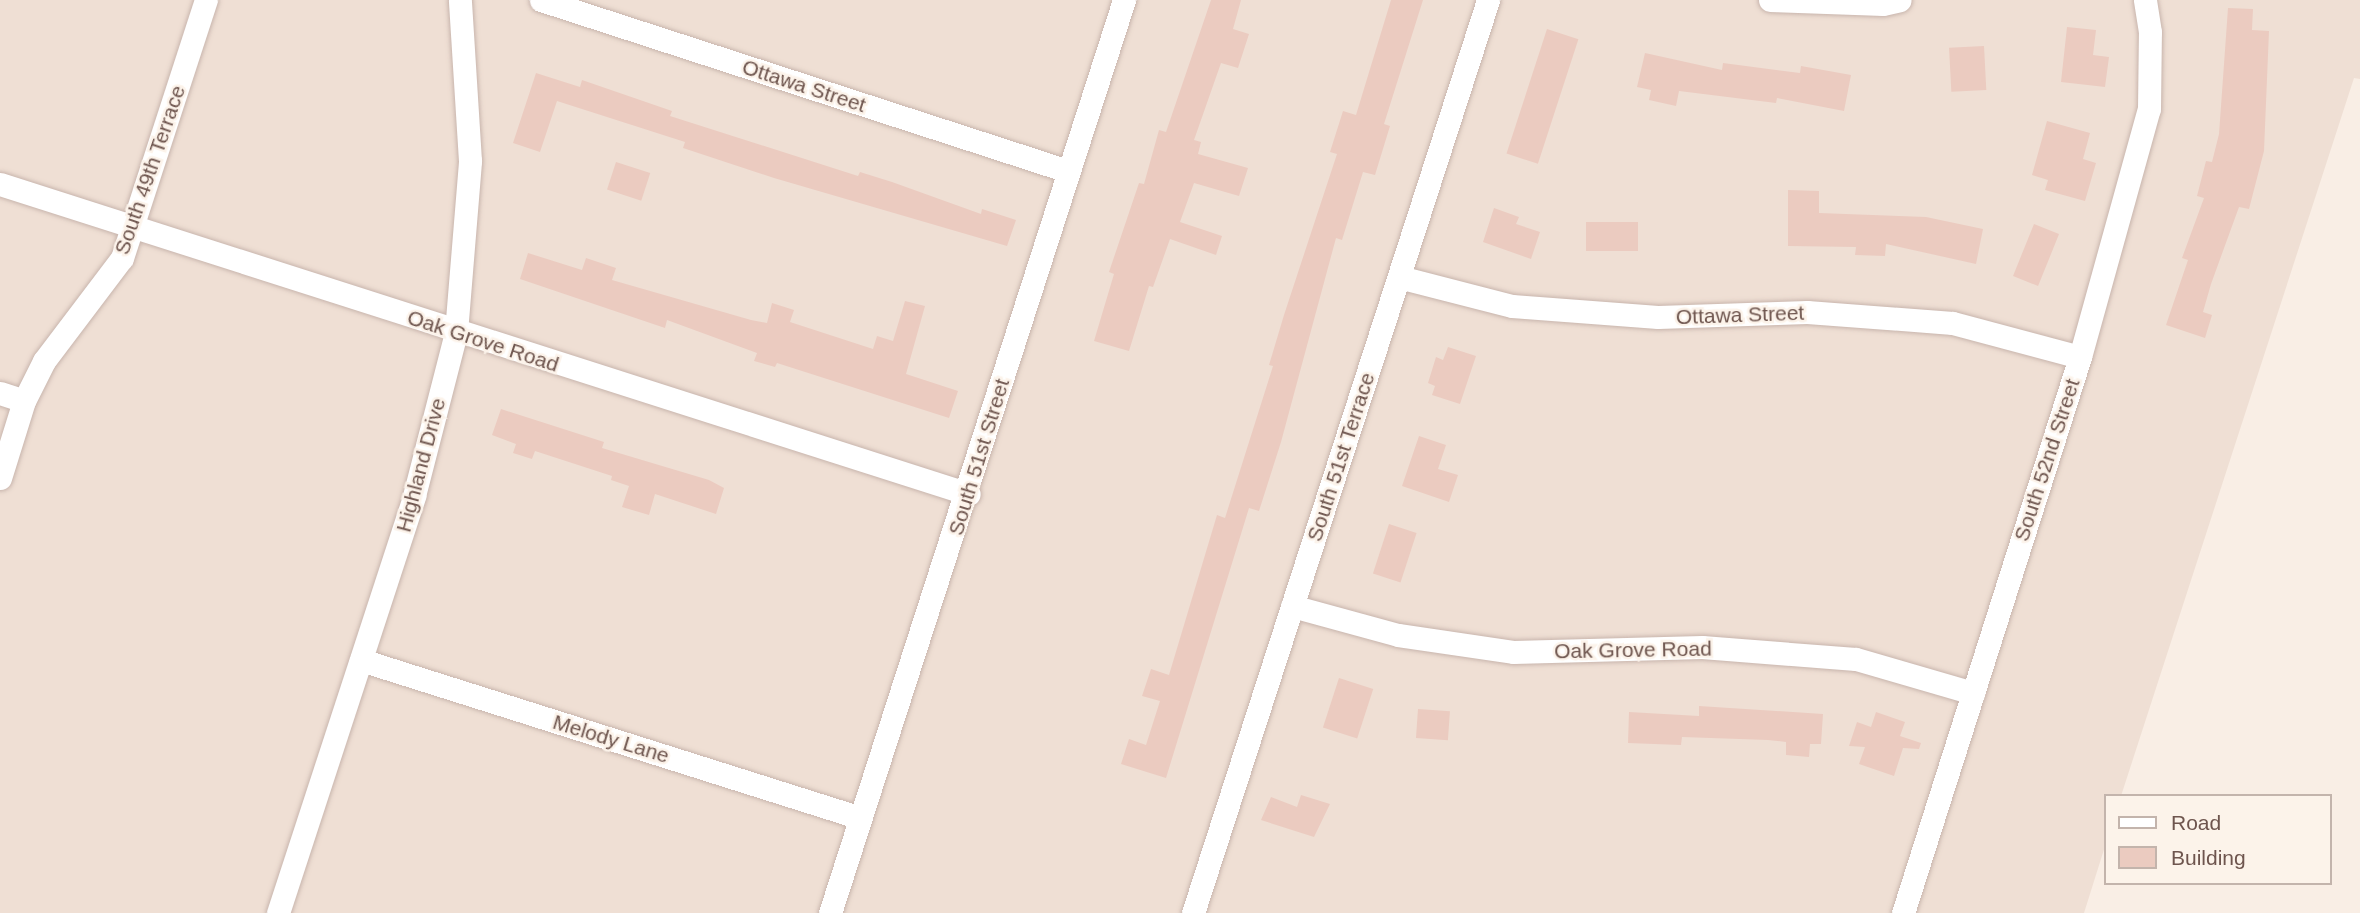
<!DOCTYPE html>
<html>
<head>
<meta charset="utf-8">
<style>
	body { margin:0 }
	#map { position:relative; width:2360px; height:913px; overflow:hidden; background:#f9eee5; font-family:Helvetica,sans-serif }
	div>[style] { position:absolute }
	.residential>* { inset:0; background:#efdfd4 }
	.building>* { inset:0; background:#ebcbc0; transform-origin:0 0 }
	.roads { filter:drop-shadow(0 0 2px #c8b5ad) drop-shadow(0 0 2px #c8b5ad) }
	.street>* { height:23px; margin:-11.5px; padding:0 11.5px; transform-origin:11.5px; border-radius:11.5px; background:#fff }
	span { translate:-50% -50%; white-space:nowrap; text-align:center; line-height:1.15; -webkit-text-stroke:5px #fcf3ea; paint-order:stroke }
	.street-label { font-size:21px; color:#6e554e }
	.legend { position:absolute; left:2104px; top:794px; width:228px; height:91px; box-sizing:border-box; background:#fcf3ea; border:2px solid #c3b4ac; margin:0; padding:9px 12px; list-style:none; font-size:21px; color:#6e554e }
	.legend li { display:flex; align-items:center; gap:14px; height:35px }
	.legend b { width:35px; border:2px solid #c3b4ac }
</style>
</head>
<body>
<div id="map">
	<div class="residential">
		<i style="clip-path:polygon(0 0,2360px 0,2360px 79px,2354px 78px,2121px 796px,2106px 796px,2106px 843px,2084px 913px,0 913px)"></i>
	</div>
	<div class="building">
		<i style="clip-path:polygon(1211px 0,1241px 0,1233px 29px,1249px 34px,1238px 68px,1221px 63px,1194px 140px,1201px 142px,1198px 154px,1248px 168px,1239px 196px,1194px 183px,1180px 222px,1222px 236px,1216px 255px,1170px 239px,1153px 287px,1149px 286px,1129px 351px,1094px 341px,1114px 274px,1109px 272px,1139px 183px,1144px 184px,1159px 130px,1166px 132px)"></i>
		<i style="clip-path:polygon(1391px 0,1423px 0,1384px 124px,1390px 126px,1375px 175px,1363px 172px,1342px 240px,1336px 238px,1281px 442px,1259px 511px,1249px 508px,1166px 778px,1121px 764px,1129px 739px,1146px 745px,1160px 701px,1142px 696px,1151px 669px,1169px 675px,1217px 515px,1225px 518px,1273px 366px,1269px 365px,1284px 315px,1337px 154px,1330px 152px,1343px 111px,1356px 115px)"></i>
		<i style="clip-path:polygon(2228px 8px,2253px 9px,2252px 30px,2269px 31px,2264px 151px,2249px 209px,2239px 207px,2211px 284px,2203px 312px,2212px 315px,2205px 338px,2166px 325px,2188px 260px,2182px 258px,2204px 198px,2197px 196px,2206px 161px,2212px 162px,2219px 134px)"></i>
		<i style="clip-path:polygon(2067px 27px,2096px 30px,2093px 55px,2109px 57px,2105px 87px,2061px 82px)"></i>
		<i style="left:1547px;top:29px;width:33px;height:131px;rotate:18deg"></i>
		<i style="left:1984px;top:46px;width:44px;height:35px;rotate:87deg"></i>
		<i style="clip-path:polygon(1645px 53px,1722px 70px,1723px 63px,1800px 73px,1801px 66px,1851px 75px,1844px 111px,1777px 98px,1776px 103px,1679px 91px,1676px 106px,1649px 100px,1651px 90px,1637px 87px)"></i>
		<i style="clip-path:polygon(536px 73px,580px 87px,582px 80px,672px 111px,670px 116px,858px 176px,860px 172px,892px 182px,981px 214px,982px 209px,1016px 220px,1007px 246px,774px 178px,683px 148px,685px 142px,557px 101px,540px 152px,513px 143px)"></i>
		<i style="clip-path:polygon(2047px 121px,2090px 133px,2083px 159px,2096px 163px,2085px 201px,2045px 190px,2048px 180px,2032px 175px)"></i>
		<i style="left:616px;top:162px;width:36px;height:29px;rotate:18deg"></i>
		<i style="clip-path:polygon(1788px 190px,1819px 191px,1819px 213px,1926px 217px,1983px 229px,1976px 264px,1886px 244px,1885px 256px,1855px 255px,1856px 247px,1788px 246px)"></i>
		<i style="clip-path:polygon(1494px 208px,1519px 217px,1516px 224px,1540px 232px,1531px 259px,1483px 242px)"></i>
		<i style="left:1586px;top:222px;width:52px;height:29px"></i>
		<i style="left:2034px;top:224px;width:27px;height:56px;rotate:22deg"></i>
		<i style="clip-path:polygon(528px 253px,582px 270px,586px 258px,616px 268px,612px 280px,751px 320px,767px 323px,772px 303px,794px 310px,790px 322px,873px 349px,877px 336px,893px 341px,905px 301px,925px 306px,906px 374px,958px 391px,949px 418px,777px 363px,775px 367px,754px 361px,757px 353px,667px 320px,665px 328px,520px 279px)"></i>
		<i style="clip-path:polygon(1448px 347px,1476px 356px,1460px 404px,1432px 395px,1435px 386px,1428px 383px,1436px 357px,1443px 360px)"></i>
		<i style="clip-path:polygon(501px 409px,604px 442px,602px 448px,709px 480px,724px 488px,716px 514px,655px 494px,649px 515px,622px 507px,629px 486px,611px 480px,612px 476px,535px 451px,532px 459px,513px 453px,516px 444px,492px 435px)"></i>
		<i style="clip-path:polygon(1419px 436px,1446px 445px,1438px 469px,1458px 475px,1449px 502px,1402px 486px)"></i>
		<i style="left:1389px;top:524px;width:29px;height:52px;rotate:18deg"></i>
		<i style="left:1339px;top:678px;width:36px;height:52px;rotate:18deg"></i>
		<i style="clip-path:polygon(1699px 706px,1823px 714px,1821px 744px,1810px 744px,1809px 757px,1786px 755px,1786px 742px,1768px 740px,1682px 737px,1681px 745px,1628px 743px,1629px 712px,1699px 716px)"></i>
		<i style="left:1418px;top:709px;width:32px;height:29px;rotate:4deg"></i>
		<i style="clip-path:polygon(1876px 712px,1905px 722px,1900px 736px,1921px 743px,1919px 749px,1903px 748px,1894px 776px,1859px 764px,1865px 747px,1849px 746px,1857px 722px,1871px 727px)"></i>
		<i style="clip-path:polygon(1301px 795px,1330px 804px,1314px 837px,1261px 820px,1271px 797px,1297px 807px)"></i>
	</div>
	<div class="roads">
		<div class="street">
			<i style="left:541px;top:0;width:554px;rotate:17.98deg"></i>
			<i style="left:1770px;top:0;width:113px;rotate:2deg"></i>
			<i style="left:1883px;top:4px;width:17px;rotate:-13deg"></i>
			<i style="left:0;top:184px;width:1017px;rotate:17.74deg"></i>
			<i style="left:1399px;top:277px;width:117px;rotate:14.4deg"></i>
			<i style="left:1512px;top:306px;width:146px;rotate:4.3deg"></i>
			<i style="left:1658px;top:317px;width:149px;rotate:-1.9deg"></i>
			<i style="left:1807px;top:312px;width:146px;rotate:4.3deg"></i>
			<i style="left:1953px;top:323px;width:131px;rotate:15deg"></i>
			<i style="left:0;top:393px;width:25px;rotate:18deg"></i>
			<i style="left:0;top:478px;width:81px;rotate:-72.7deg"></i>
			<i style="left:24px;top:401px;width:45px;rotate:-63.4deg"></i>
			<i style="left:44px;top:361px;width:129px;rotate:-52.9deg"></i>
			<i style="left:122px;top:258px;width:271px;rotate:-72deg"></i>
			<i style="left:1292px;top:606px;width:110px;rotate:15.3deg"></i>
			<i style="left:1398px;top:635px;width:116px;rotate:8.4deg"></i>
			<i style="left:1513px;top:652px;width:189px;rotate:-1.5deg"></i>
			<i style="left:1702px;top:647px;width:154px;rotate:4.5deg"></i>
			<i style="left:1856px;top:659px;width:122px;rotate:16.2deg"></i>
			<i style="left:361px;top:660px;width:524px;rotate:17.54deg"></i>
			<i style="left:278px;top:913px;width:439px;rotate:-71.9deg"></i>
			<i style="left:414px;top:496px;width:169px;rotate:-75.6deg"></i>
			<i style="left:456px;top:332px;width:172px;rotate:-85.3deg"></i>
			<i style="left:470px;top:161px;width:161px;rotate:-93.6deg"></i>
			<i style="left:830px;top:913px;width:959px;rotate:-72.15deg"></i>
			<i style="left:1193px;top:913px;width:959px;rotate:-72.09deg"></i>
			<i style="left:1903px;top:913px;width:583px;rotate:-72.34deg"></i>
			<i style="left:2080px;top:357px;width:257px;rotate:-74.5deg"></i>
			<i style="left:2149px;top:109px;width:77px;rotate:-89.3deg"></i>
			<i style="left:2150px;top:32px;width:32px;rotate:-99deg"></i>
		</div>
	</div>
	<div class="street-label">
		<span style="left:804px;top:86px;rotate:18deg">Ottawa Street</span>
		<span style="left:150px;top:170px;rotate:-71deg">South 49th Terrace</span>
		<span style="left:1740px;top:315px;rotate:-2deg">Ottawa Street</span>
		<span style="left:483px;top:341px;rotate:18deg">Oak Grove Road</span>
		<span style="left:979px;top:457px;rotate:-73deg">South 51st Street</span>
		<span style="left:1341px;top:457px;rotate:-72deg">South 51st Terrace</span>
		<span style="left:2047px;top:460px;rotate:-72deg">South 52nd Street</span>
		<span style="left:421px;top:465px;rotate:-75deg">Highland Drive</span>
		<span style="left:1633px;top:650px;rotate:-1deg">Oak Grove Road</span>
		<span style="left:611px;top:739px;rotate:17deg">Melody Lane</span>
	</div>
	<ul class="legend">
	<li><b style="height:9px;background:#fff"></b>Road</li>
	<li><b style="height:19px;background:#ebcbc0"></b>Building</li>
	</ul>
</div>
</body>
</html>
